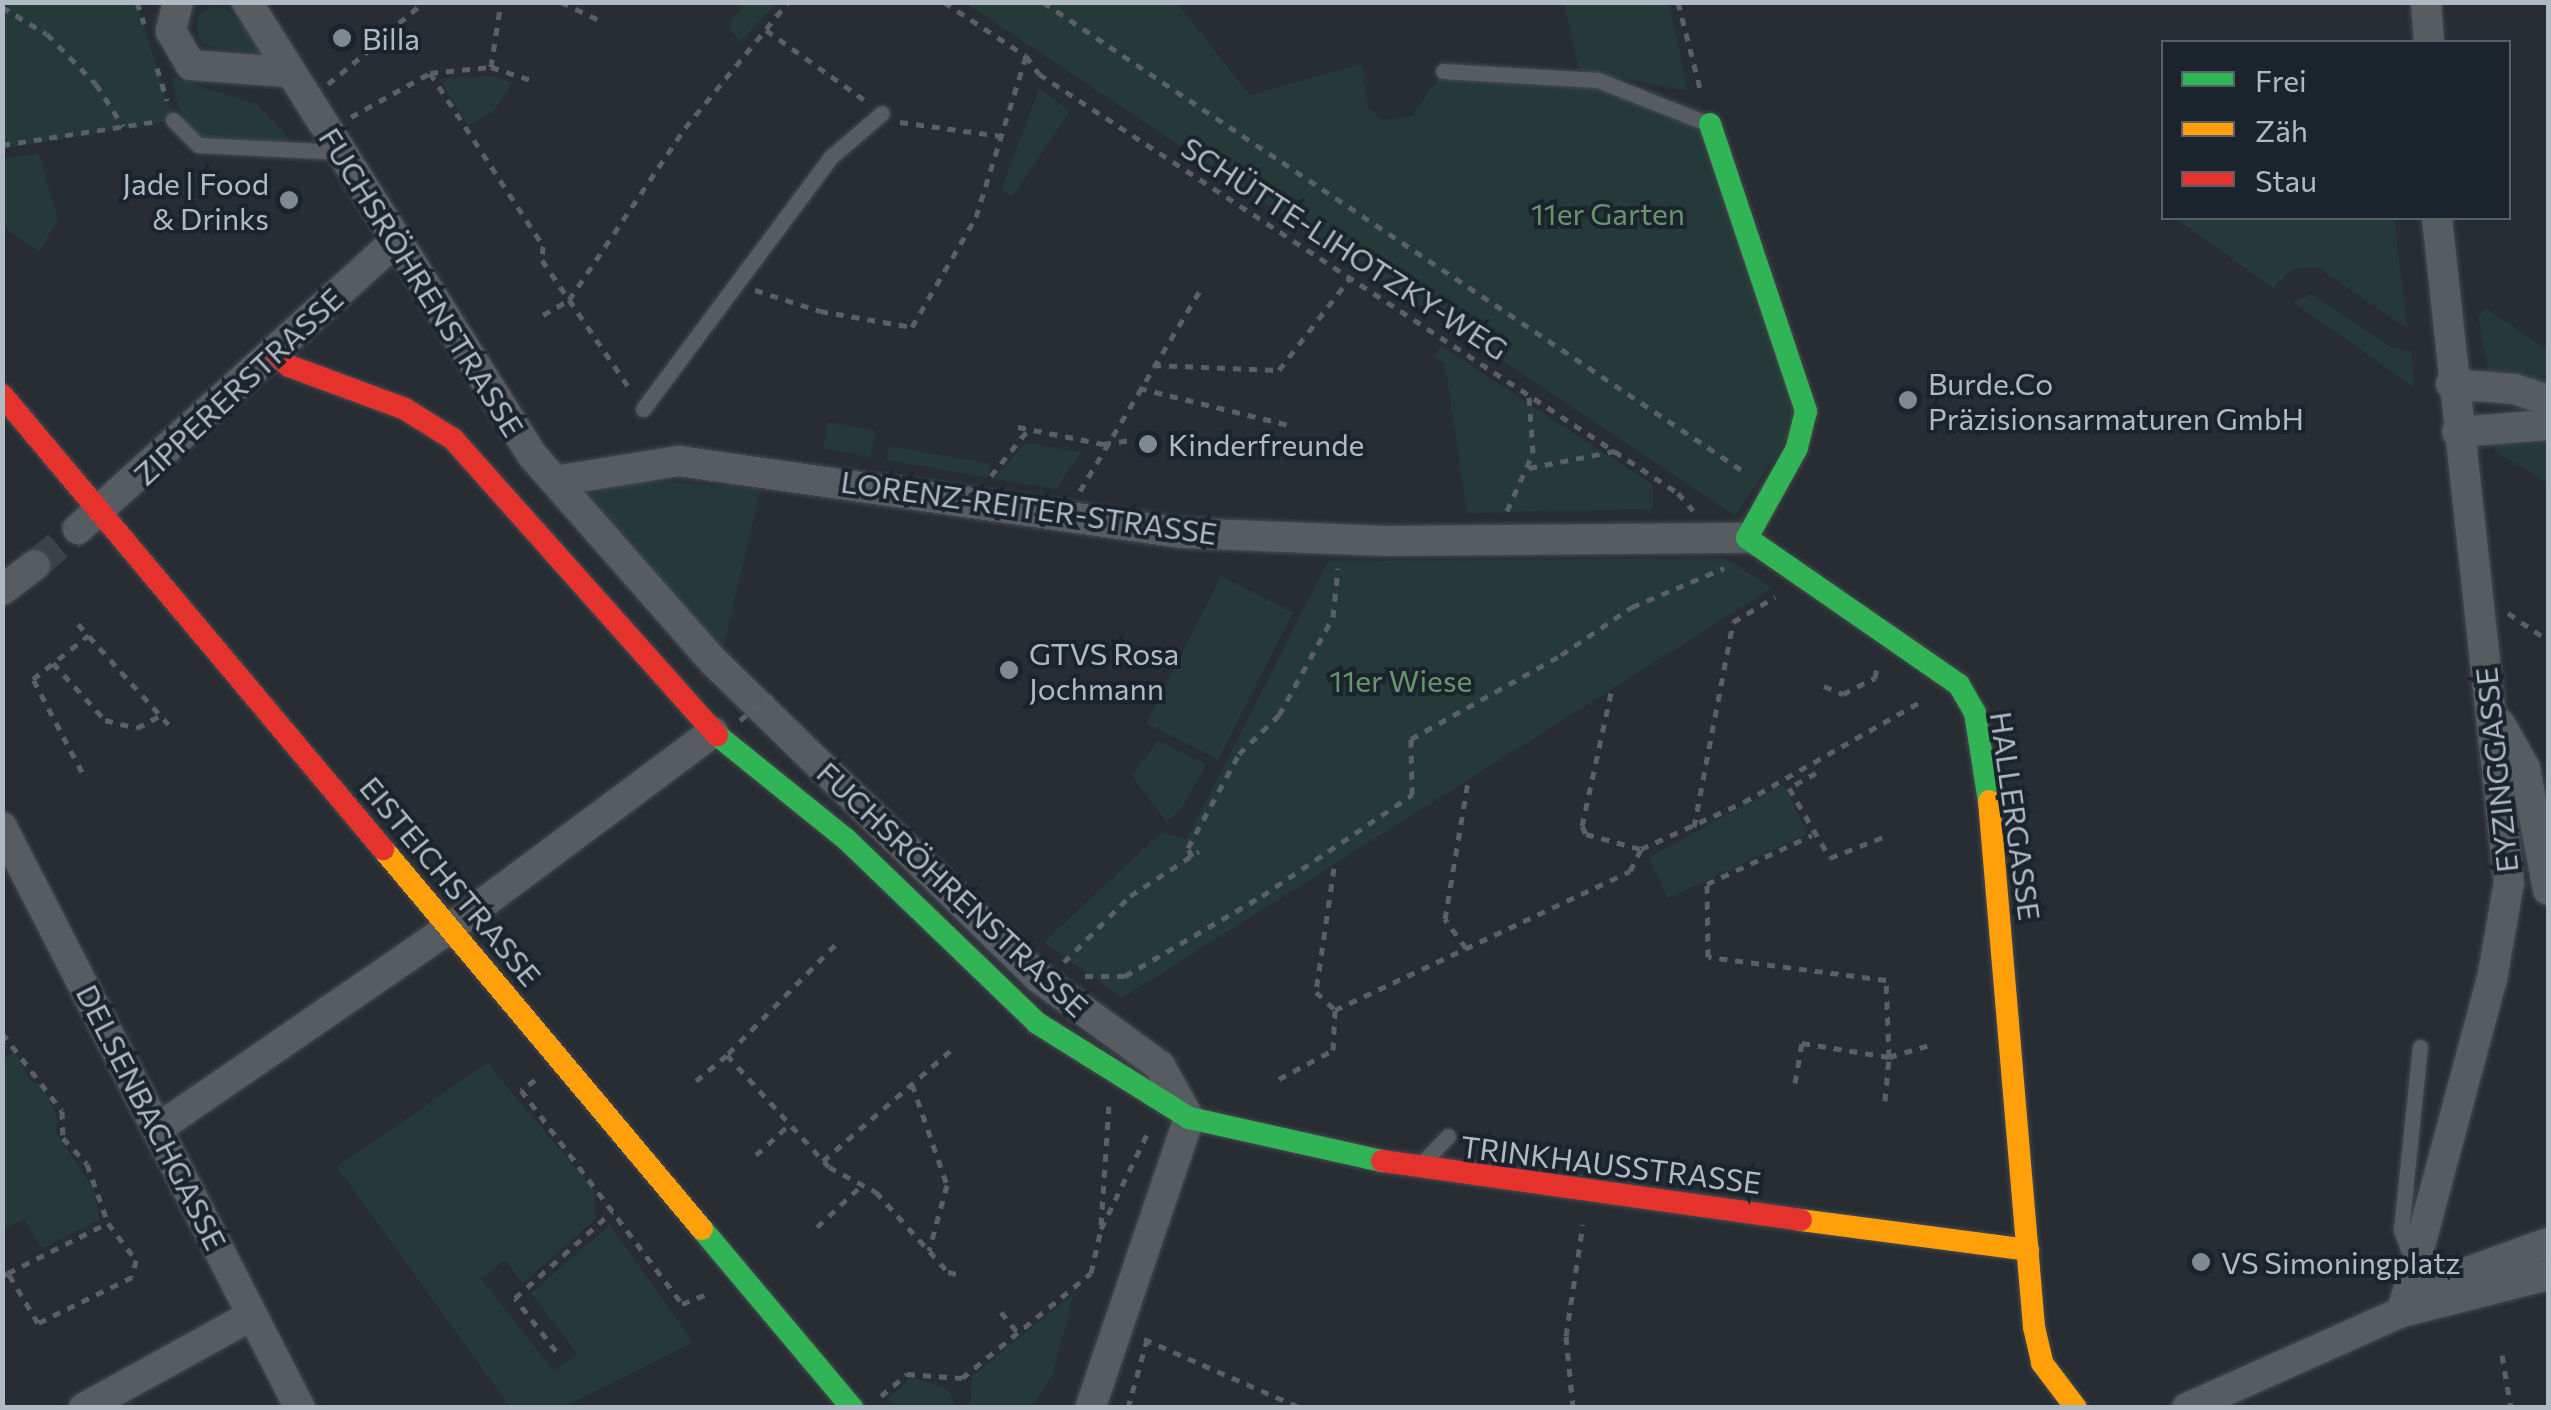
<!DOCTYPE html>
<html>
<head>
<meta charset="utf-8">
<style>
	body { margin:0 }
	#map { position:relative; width:2551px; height:1410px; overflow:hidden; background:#272d33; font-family:Commissioner,sans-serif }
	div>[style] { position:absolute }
	.green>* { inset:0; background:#253939; transform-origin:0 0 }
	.street-tunnel>* { height:30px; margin-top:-15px; transform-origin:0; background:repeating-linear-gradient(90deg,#3c4249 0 30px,transparent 0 45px) }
	.path>* { height:5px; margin-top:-2.5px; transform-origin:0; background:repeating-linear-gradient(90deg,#5a6066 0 8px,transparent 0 16px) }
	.roads { filter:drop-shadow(0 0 2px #45494e) drop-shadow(0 0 2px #45494e) }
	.lane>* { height:15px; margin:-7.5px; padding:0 7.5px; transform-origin:7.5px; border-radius:7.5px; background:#575c61 }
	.street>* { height:30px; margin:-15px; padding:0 15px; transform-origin:15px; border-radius:15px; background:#575c61 }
	.fast>* { height:22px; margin:-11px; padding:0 11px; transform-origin:11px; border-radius:11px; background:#30b455 }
	.slow>* { height:22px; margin:-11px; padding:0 11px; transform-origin:11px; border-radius:11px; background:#ff9f0a }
	.jam>* { height:22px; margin:-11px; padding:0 11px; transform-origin:11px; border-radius:11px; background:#e5322d }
	.path-bridge>* { height:5px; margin-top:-2.5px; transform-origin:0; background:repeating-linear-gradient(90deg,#5a6066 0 8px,transparent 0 16px) }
	.dots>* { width:28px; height:28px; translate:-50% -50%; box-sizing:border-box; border:5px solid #1b242d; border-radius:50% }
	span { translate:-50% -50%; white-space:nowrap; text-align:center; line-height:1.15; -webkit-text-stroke:8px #1b242d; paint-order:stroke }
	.poi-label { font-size:30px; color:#b0bac5 }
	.left { translate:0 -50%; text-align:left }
	.right { translate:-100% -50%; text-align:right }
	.park-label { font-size:30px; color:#68956e }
	.street-label { font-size:30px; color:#b0bac5 }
	.frame { position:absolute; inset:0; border:5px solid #b0bac5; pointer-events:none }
	.legend { position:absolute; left:2161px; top:40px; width:350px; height:180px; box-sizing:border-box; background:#1b242d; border:2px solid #57606a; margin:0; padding:12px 18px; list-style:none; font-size:30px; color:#b0bac5 }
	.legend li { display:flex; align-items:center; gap:20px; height:50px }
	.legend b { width:50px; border:2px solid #57606a }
</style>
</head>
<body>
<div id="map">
	<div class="green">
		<i style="clip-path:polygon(745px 2px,776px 3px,741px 42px,728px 27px)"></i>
		<i style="clip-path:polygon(3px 3px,137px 3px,173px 120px,3px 149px)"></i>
		<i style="clip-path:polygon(965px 3px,1177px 3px,1250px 95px,1362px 64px,1368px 108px,1383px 120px,1412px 116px,1443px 71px,1568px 76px,1710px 124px,1806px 411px,1735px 516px)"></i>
		<i style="clip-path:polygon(1564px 3px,1669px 3px,1688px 91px,1579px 70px)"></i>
		<i style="clip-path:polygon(213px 6px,226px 9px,265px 44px,263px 54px,211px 47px,198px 39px,197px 17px)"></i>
		<i style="clip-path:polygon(493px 76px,512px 83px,494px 111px,468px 126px,439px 79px)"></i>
		<i style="clip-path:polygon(171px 77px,256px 104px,289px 138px,283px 144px,218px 144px,197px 136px,183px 122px)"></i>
		<i style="clip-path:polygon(1039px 89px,1070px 111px,1012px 197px,1001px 191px)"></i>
		<i style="clip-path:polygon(39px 154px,58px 220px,39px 252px,3px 226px,2px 159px)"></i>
		<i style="clip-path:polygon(2175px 218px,2394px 218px,2407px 328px,2317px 267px,2293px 269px,2273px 288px)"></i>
		<i style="clip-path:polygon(2312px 294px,2392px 348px,2411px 351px,2414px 387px,2293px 302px)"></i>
		<i style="clip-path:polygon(2486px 308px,2548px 350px,2548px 391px,2489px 375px,2478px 316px)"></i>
		<i style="clip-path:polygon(1441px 346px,1653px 485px,1653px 509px,1467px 513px,1445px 364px,1433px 357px)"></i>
		<i style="left:828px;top:422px;width:48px;height:27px;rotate:10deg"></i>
		<i style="clip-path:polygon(2548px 436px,2548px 483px,2493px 450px,2505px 441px)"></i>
		<i style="clip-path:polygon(1025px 443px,1081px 452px,1056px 489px,994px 479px)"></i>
		<i style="left:889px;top:446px;width:103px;height:14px;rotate:10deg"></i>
		<i style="clip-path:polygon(642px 480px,761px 489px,723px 648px,589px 495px)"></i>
		<i style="clip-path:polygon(1725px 558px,1772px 588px,1122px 998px,1044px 942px,1161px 833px,1187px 839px,1328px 561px)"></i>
		<i style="left:1221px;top:576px;width:81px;height:165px;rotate:27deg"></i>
		<i style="clip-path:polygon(1158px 741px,1206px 765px,1181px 810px,1166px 822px,1132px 775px)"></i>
		<i style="clip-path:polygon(1784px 784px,1807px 834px,1668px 898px,1649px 857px)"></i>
		<i style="clip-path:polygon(15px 1052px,29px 1079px,43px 1088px,58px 1118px,55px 1131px,93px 1188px,100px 1219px,42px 1249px,24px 1219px,3px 1230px,3px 1058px)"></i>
		<i style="clip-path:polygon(487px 1063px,595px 1191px,595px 1219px,523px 1283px,505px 1260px,481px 1279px,554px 1371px,578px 1354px,531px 1293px,610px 1225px,693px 1342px,564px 1407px,510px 1407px,337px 1167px)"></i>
		<i style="clip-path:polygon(1074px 1293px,1052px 1376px,1032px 1407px,970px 1407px,972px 1376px)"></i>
		<i style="clip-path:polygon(911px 1377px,949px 1390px,956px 1407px,895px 1407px,888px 1399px)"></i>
	</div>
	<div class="street-tunnel">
		<i style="left:35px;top:565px;width:56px;rotate:-39.9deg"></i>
	</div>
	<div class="path">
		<i style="left:137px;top:2px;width:23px;rotate:72deg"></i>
		<i style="left:561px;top:2px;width:42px;rotate:25.3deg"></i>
		<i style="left:944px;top:2px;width:98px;rotate:33.4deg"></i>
		<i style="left:1026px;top:56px;width:22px;rotate:54deg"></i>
		<i style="left:1039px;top:74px;width:764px;rotate:33.25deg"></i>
		<i style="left:1678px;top:493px;width:23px;rotate:49deg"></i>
		<i style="left:1043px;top:2px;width:846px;rotate:33.82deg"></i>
		<i style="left:1678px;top:2px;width:93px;rotate:75.7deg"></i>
		<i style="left:2px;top:7px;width:52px;rotate:31deg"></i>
		<i style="left:47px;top:34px;width:70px;rotate:45.6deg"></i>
		<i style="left:96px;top:84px;width:50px;rotate:57.3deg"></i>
		<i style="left:399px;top:23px;width:33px;rotate:-40deg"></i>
		<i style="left:766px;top:30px;width:123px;rotate:35.4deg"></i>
		<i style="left:491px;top:67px;width:40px;rotate:18deg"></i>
		<i style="left:157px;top:68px;width:34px;rotate:73deg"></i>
		<i style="left:430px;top:73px;width:207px;rotate:56.8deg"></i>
		<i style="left:543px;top:246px;width:14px;rotate:94deg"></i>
		<i style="left:542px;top:260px;width:160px;rotate:55.7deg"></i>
		<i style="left:328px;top:84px;width:58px;rotate:-39.4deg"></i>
		<i style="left:351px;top:117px;width:90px;rotate:-29.1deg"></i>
		<i style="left:430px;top:73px;width:61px;rotate:-5.6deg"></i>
		<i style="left:491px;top:67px;width:66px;rotate:-81.3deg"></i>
		<i style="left:900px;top:122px;width:102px;rotate:7.9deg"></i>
		<i style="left:2px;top:145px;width:153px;rotate:-8.7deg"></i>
		<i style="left:755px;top:290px;width:68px;rotate:17.9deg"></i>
		<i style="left:820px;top:311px;width:93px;rotate:9.9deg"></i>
		<i style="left:912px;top:327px;width:127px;rotate:-59.8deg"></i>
		<i style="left:976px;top:217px;width:169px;rotate:-72.7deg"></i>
		<i style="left:543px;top:315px;width:30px;rotate:-30deg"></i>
		<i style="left:569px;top:300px;width:207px;rotate:-56deg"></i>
		<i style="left:685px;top:128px;width:163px;rotate:-50.7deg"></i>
		<i style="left:1153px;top:365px;width:126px;rotate:2.3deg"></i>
		<i style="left:1279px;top:370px;width:116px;rotate:-52.3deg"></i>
		<i style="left:1139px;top:388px;width:154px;rotate:13.9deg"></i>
		<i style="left:1018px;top:427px;width:87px;rotate:11.3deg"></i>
		<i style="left:1103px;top:444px;width:30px;rotate:-8deg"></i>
		<i style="left:1529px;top:468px;width:88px;rotate:-11.2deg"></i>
		<i style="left:991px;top:476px;width:58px;rotate:-51.3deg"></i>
		<i style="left:1080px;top:491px;width:238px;rotate:-59.1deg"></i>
		<i style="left:1507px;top:511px;width:64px;rotate:-65.9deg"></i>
		<i style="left:1533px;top:453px;width:57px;rotate:-94deg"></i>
		<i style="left:2508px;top:613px;width:42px;rotate:34.4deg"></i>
		<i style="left:78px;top:624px;width:135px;rotate:48deg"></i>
		<i style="left:53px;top:663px;width:77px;rotate:47.6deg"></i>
		<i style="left:105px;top:720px;width:33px;rotate:14deg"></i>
		<i style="left:137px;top:728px;width:27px;rotate:-28deg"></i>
		<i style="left:1824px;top:686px;width:21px;rotate:23deg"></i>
		<i style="left:1843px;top:694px;width:36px;rotate:-27deg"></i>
		<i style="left:1875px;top:678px;width:10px;rotate:-79deg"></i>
		<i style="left:1611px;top:693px;width:136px;rotate:102.3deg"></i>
		<i style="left:1582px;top:826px;width:9px;rotate:63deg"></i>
		<i style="left:1586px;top:834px;width:57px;rotate:15.3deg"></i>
		<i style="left:82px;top:772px;width:105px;rotate:-117.8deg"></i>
		<i style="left:33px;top:679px;width:71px;rotate:-38.2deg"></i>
		<i style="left:1816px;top:773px;width:31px;rotate:151deg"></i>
		<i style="left:1789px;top:788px;width:81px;rotate:59.6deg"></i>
		<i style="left:1830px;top:858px;width:57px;rotate:-21.6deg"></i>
		<i style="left:1694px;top:827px;width:209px;rotate:-79.2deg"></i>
		<i style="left:1733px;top:622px;width:49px;rotate:-30.8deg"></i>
		<i style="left:1192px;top:857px;width:10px;rotate:-114deg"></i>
		<i style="left:1188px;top:848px;width:107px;rotate:-61.5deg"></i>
		<i style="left:1239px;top:754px;width:56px;rotate:-44.3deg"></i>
		<i style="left:1279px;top:715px;width:112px;rotate:-61.1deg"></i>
		<i style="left:1333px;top:617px;width:49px;rotate:-84.2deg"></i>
		<i style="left:1334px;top:868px;width:125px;rotate:98.3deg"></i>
		<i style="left:1316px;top:992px;width:26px;rotate:43deg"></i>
		<i style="left:835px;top:945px;width:154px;rotate:134.5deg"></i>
		<i style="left:727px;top:1055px;width:151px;rotate:47.7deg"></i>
		<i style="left:829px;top:1167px;width:53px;rotate:28deg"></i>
		<i style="left:876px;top:1192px;width:108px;rotate:48deg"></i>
		<i style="left:948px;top:1272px;width:9px;rotate:13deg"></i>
		<i style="left:1466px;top:948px;width:36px;rotate:-126deg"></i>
		<i style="left:1445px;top:919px;width:139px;rotate:-80.5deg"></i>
		<i style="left:1064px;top:962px;width:93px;rotate:-45deg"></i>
		<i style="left:1130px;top:896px;width:82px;rotate:-33.1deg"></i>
		<i style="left:1085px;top:976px;width:40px"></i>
		<i style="left:1125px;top:976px;width:159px;rotate:-30.3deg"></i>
		<i style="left:1262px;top:896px;width:181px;rotate:-34deg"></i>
		<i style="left:1412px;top:795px;width:56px;rotate:-91deg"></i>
		<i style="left:1411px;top:739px;width:172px;rotate:-29.2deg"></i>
		<i style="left:1561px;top:655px;width:86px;rotate:-34.1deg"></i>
		<i style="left:1632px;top:607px;width:100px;rotate:-23deg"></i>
		<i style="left:2px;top:1033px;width:98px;rotate:52.4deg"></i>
		<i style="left:62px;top:1111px;width:27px;rotate:88deg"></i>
		<i style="left:63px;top:1138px;width:35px;rotate:47deg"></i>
		<i style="left:87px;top:1164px;width:63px;rotate:70.4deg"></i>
		<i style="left:108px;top:1223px;width:46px;rotate:52.9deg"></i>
		<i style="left:136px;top:1260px;width:17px;rotate:103deg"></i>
		<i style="left:132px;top:1277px;width:105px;rotate:153.9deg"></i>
		<i style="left:38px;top:1323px;width:58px;rotate:-121deg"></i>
		<i style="left:8px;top:1273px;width:7px;rotate:153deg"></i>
		<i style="left:1279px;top:1079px;width:61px;rotate:-28.2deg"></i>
		<i style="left:1333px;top:1050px;width:40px;rotate:-87.1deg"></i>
		<i style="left:1335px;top:1010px;width:326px;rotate:-25.2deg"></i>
		<i style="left:1630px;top:871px;width:25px;rotate:-63deg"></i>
		<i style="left:1641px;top:849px;width:113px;rotate:-24.5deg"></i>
		<i style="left:1744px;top:802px;width:205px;rotate:-29.6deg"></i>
		<i style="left:535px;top:1080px;width:17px;rotate:144deg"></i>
		<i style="left:521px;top:1090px;width:268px;rotate:53deg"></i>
		<i style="left:682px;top:1304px;width:29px;rotate:-22deg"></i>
		<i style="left:696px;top:1081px;width:40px;rotate:-40deg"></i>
		<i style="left:1795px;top:1083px;width:41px;rotate:-80.1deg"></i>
		<i style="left:1802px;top:1043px;width:88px;rotate:9.1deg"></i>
		<i style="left:1889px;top:1057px;width:77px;rotate:-92.2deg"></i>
		<i style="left:1886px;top:980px;width:179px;rotate:-172.6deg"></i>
		<i style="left:1708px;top:957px;width:73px;rotate:-90.8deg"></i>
		<i style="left:1707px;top:884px;width:116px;rotate:-25deg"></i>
		<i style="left:912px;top:1084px;width:107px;rotate:70.9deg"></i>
		<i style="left:947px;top:1185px;width:68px;rotate:105.3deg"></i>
		<i style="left:1885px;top:1101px;width:44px;rotate:-84.8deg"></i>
		<i style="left:1889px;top:1057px;width:43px;rotate:-16.3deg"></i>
		<i style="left:756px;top:1155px;width:46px;rotate:-42.4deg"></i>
		<i style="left:823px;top:1161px;width:169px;rotate:-40.9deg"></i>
		<i style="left:1101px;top:1225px;width:119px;rotate:-86.2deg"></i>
		<i style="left:817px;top:1227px;width:62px;rotate:-43deg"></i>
		<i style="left:8px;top:1273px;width:112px;rotate:-26.6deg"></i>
		<i style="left:1001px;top:1312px;width:27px;rotate:51deg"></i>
		<i style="left:1144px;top:1339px;width:171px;rotate:23.7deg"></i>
		<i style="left:556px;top:1351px;width:67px;rotate:-127.7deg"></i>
		<i style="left:515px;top:1298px;width:130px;rotate:-41.6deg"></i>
		<i style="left:2502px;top:1355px;width:54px;rotate:80.4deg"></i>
		<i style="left:881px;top:1396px;width:34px;rotate:-40deg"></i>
		<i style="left:907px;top:1374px;width:55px;rotate:4.2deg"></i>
		<i style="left:962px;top:1378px;width:166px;rotate:-39.1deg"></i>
		<i style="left:1091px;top:1273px;width:45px;rotate:-77.2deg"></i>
		<i style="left:1101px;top:1229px;width:108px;rotate:-64.1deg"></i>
		<i style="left:1128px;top:1408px;width:71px;rotate:-74.4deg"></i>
		<i style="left:1573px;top:1408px;width:72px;rotate:-95.6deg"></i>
		<i style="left:1566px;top:1336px;width:113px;rotate:-81.4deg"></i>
	</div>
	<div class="roads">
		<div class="lane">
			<i style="left:1443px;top:71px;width:155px;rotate:3.3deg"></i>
			<i style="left:1598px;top:80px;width:116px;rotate:21.7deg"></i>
			<i style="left:173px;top:120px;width:35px;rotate:45deg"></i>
			<i style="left:198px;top:145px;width:143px;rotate:2.8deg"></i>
			<i style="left:643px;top:409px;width:314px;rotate:-53.3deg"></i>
			<i style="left:831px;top:157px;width:67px;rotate:-40.8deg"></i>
			<i style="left:1423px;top:1162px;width:36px;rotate:-46deg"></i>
			<i style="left:2412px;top:1260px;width:32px;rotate:-110deg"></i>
			<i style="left:2401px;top:1230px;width:184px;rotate:-84.1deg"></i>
		</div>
		<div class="street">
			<i style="left:178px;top:2px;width:30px;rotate:104deg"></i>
			<i style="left:171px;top:31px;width:39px;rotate:60deg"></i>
			<i style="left:191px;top:65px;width:95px;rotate:4.2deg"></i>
			<i style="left:247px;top:2px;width:535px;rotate:57.82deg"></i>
			<i style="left:532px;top:455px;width:276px;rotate:48.7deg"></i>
			<i style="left:714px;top:662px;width:153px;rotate:44.2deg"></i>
			<i style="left:824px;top:769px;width:300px;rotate:44.2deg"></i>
			<i style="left:1039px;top:978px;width:150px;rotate:36deg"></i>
			<i style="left:1160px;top:1066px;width:60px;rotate:60.9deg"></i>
			<i style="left:1189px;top:1118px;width:306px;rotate:108.8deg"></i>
			<i style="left:2426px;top:2px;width:40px;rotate:85.7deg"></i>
			<i style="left:2451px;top:384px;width:63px;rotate:4.5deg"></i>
			<i style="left:2514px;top:389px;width:36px;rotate:18deg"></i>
			<i style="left:2457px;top:432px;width:91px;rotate:-4.4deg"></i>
			<i style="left:555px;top:481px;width:126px;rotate:-9.2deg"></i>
			<i style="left:679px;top:461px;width:507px;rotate:8.16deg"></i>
			<i style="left:1181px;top:533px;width:206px;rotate:2.2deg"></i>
			<i style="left:1387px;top:541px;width:360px;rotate:-0.5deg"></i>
			<i style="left:78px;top:529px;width:430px;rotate:-42.2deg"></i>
			<i style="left:2px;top:590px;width:41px;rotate:-37.1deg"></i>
			<i style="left:2500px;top:724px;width:51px;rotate:60.4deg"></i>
			<i style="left:2525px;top:768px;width:124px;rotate:79.3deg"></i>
			<i style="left:2px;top:827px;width:653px;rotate:62.85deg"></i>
			<i style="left:160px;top:1127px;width:352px;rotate:-34.5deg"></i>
			<i style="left:450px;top:928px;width:328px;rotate:-36.7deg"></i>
			<i style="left:2405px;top:1310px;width:45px;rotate:-38.7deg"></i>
			<i style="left:2440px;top:1282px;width:115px;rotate:-19.9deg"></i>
			<i style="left:2402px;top:1312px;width:345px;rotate:-74.9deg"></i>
			<i style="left:2492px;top:979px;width:97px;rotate:-80deg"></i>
			<i style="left:2509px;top:883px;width:669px;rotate:-96.18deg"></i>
			<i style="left:84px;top:1408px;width:191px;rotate:-28.9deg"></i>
			<i style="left:2187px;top:1408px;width:235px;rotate:-24.1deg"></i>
			<i style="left:2402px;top:1312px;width:151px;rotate:-14.2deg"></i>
		</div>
		<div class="fast">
			<i style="left:1710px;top:124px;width:303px;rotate:71.5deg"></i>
			<i style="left:1806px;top:411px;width:38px;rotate:104deg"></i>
			<i style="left:1797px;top:448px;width:103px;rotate:119.1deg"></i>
			<i style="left:1747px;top:538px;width:258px;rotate:34.7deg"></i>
			<i style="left:1959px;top:685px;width:32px;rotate:60deg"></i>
			<i style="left:1975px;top:713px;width:89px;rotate:81deg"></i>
			<i style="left:717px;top:735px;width:166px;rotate:38.9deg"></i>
			<i style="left:846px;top:839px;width:265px;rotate:43.9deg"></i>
			<i style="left:1037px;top:1023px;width:179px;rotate:32deg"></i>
			<i style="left:1189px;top:1118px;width:198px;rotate:12.6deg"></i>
			<i style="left:702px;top:1229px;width:234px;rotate:50deg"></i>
		</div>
		<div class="slow">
			<i style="left:1989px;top:801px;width:528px;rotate:85.11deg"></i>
			<i style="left:2034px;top:1327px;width:37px;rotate:77deg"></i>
			<i style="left:2042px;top:1363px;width:56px;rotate:52.9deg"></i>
			<i style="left:383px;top:849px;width:496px;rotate:50deg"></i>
			<i style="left:1801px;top:1220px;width:229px;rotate:7.5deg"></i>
		</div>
		<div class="jam">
			<i style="left:275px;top:352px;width:20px;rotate:45deg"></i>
			<i style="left:289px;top:366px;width:124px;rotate:20.3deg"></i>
			<i style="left:405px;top:409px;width:57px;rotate:32deg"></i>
			<i style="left:453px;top:439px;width:397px;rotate:48.3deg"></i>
			<i style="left:2px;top:395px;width:593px;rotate:50deg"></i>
			<i style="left:1382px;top:1161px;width:423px;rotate:8deg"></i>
		</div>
	</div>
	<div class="path-bridge">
		<i style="left:740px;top:720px;width:42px;rotate:-36.3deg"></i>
	</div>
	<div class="dots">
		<i style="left:342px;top:38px;background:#808992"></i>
		<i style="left:289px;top:200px;background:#808992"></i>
		<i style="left:1908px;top:400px;background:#808992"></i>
		<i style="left:1148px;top:444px;background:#808992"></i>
		<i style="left:1009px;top:670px;background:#808992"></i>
		<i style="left:2201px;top:1262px;background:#808992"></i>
	</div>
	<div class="poi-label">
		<span class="left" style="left:362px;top:38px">Billa</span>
		<span class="right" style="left:269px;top:200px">Jade | Food<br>&amp; Drinks</span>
		<span class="left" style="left:1928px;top:400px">Burde.Co<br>Präzisionsarmaturen GmbH</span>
		<span class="left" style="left:1168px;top:444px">Kinderfreunde</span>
		<span class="left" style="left:1029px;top:670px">GTVS Rosa<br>Jochmann</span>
		<span class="left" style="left:2221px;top:1262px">VS Simoningplatz</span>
	</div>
	<div class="park-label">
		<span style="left:1608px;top:213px">11er Garten</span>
		<span style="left:1401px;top:680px">11er Wiese</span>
	</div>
	<div class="street-label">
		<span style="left:1345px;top:248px;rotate:33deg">SCHÜTTE-LIHOTZKY-WEG</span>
		<span style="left:422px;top:282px;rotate:58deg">FUCHSRÖHRENSTRASSE</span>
		<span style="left:238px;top:386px;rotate:-43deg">ZIPPERERSTRASSE</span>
		<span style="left:1029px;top:507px;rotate:8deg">LORENZ-REITER-STRASSE</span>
		<span style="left:2496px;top:770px;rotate:-96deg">EYZINGGASSE</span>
		<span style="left:2016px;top:816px;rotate:82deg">HALLERGASSE</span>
		<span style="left:451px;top:881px;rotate:50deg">EISTEICHSTRASSE</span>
		<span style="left:953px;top:889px;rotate:43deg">FUCHSRÖHRENSTRASSE</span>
		<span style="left:152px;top:1117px;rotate:63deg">DELSENBACHGASSE</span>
		<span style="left:1611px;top:1164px;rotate:7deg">TRINKHAUSSTRASSE</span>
	</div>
	<div class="frame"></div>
	<ul class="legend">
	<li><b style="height:12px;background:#30b455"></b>Frei</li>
	<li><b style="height:12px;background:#ff9f0a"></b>Zäh</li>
	<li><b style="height:12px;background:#e5322d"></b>Stau</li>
	</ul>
</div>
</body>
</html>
